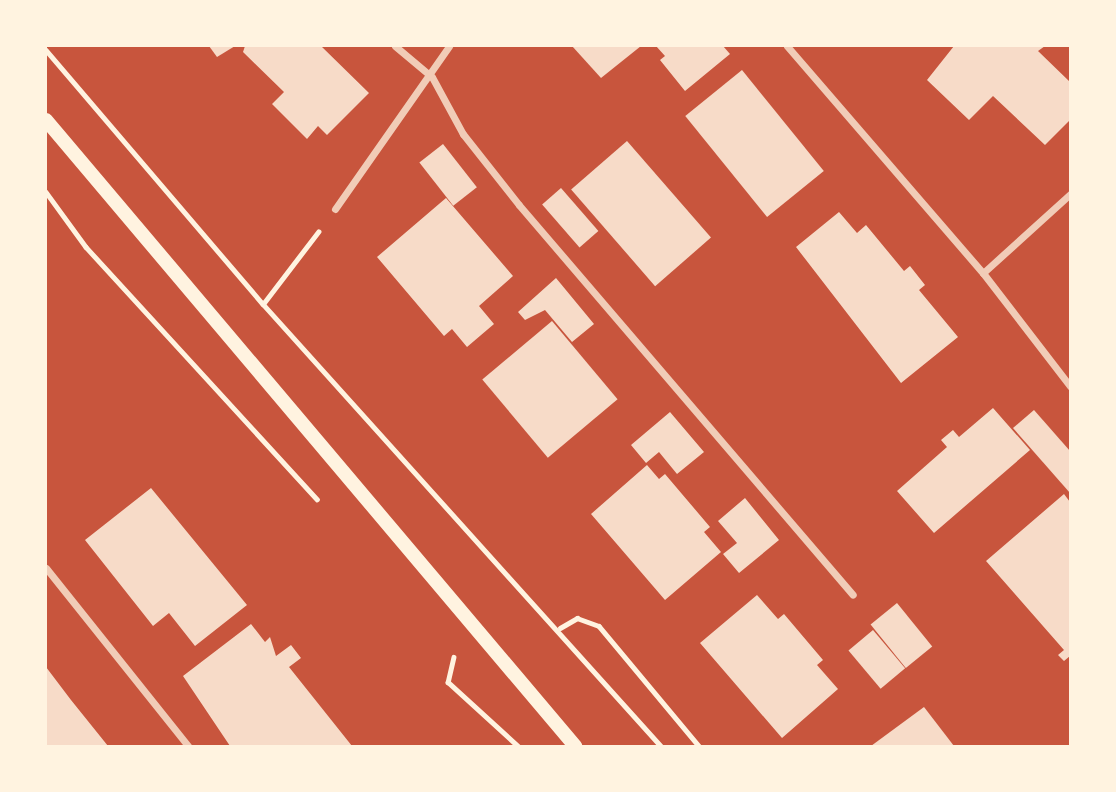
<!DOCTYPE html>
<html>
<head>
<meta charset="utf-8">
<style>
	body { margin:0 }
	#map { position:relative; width:1116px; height:792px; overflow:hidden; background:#c8553d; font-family:"Exo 2",sans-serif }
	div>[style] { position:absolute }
	.building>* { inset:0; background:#f7dbc8; transform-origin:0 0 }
	.path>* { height:4.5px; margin:-2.25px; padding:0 2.25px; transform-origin:2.25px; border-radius:2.25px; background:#fff3e0 }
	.minor>* { height:7px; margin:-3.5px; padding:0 3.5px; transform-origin:3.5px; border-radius:3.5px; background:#f1ccb7 }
	.secondary>* { height:14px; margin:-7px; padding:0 7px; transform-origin:7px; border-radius:7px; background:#fff3e0 }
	span { translate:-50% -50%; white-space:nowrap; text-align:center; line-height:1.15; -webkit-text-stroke:5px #fff3e0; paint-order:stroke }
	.frame { position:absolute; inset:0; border:47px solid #fff3e0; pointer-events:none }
</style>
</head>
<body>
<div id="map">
	<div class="building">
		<i style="clip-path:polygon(209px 46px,235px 46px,217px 57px)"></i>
		<i style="clip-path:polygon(245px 46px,321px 46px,369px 93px,327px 135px,318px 126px,307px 139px,272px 104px,284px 92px,243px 52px)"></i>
		<i style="clip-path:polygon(572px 46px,641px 46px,601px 78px)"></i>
		<i style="clip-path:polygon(656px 46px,723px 46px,730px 54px,685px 91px,660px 60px,665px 56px)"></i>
		<i style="clip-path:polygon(1045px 46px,1038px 51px,1070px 82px,1070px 120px,1045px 145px,993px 96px,969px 120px,927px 80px,954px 46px)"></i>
		<i style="left:742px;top:70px;width:130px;height:73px;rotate:51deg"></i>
		<i style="left:627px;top:141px;width:128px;height:74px;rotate:49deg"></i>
		<i style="left:443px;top:144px;width:55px;height:30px;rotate:52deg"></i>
		<i style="left:561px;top:188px;width:57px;height:25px;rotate:49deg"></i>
		<i style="clip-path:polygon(446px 198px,513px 276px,479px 306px,494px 324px,467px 347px,452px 329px,444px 336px,377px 257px)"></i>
		<i style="clip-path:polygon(839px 212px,857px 233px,866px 225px,904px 271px,910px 266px,925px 285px,919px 290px,958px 337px,901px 383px,796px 247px)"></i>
		<i style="clip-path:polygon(556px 278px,594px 324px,572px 342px,545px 310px,525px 320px,518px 312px)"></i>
		<i style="left:552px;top:321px;width:102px;height:91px;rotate:50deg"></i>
		<i style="clip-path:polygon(993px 408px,1030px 450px,934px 533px,897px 491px,947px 447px,941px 440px,953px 430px,959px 437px)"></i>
		<i style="clip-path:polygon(1034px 410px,1070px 451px,1070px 493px,1013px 428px)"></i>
		<i style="clip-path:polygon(670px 412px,704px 452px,677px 474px,659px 452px,646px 463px,631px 445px)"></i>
		<i style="clip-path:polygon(647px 465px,659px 479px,665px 474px,710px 527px,704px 532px,721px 552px,665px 600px,591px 514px)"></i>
		<i style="clip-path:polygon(151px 488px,247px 605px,195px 646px,169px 613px,153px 626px,85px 540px)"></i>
		<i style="clip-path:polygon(1064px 494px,1070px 502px,1070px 656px,1064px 661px,1058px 655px,1064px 650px,986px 561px)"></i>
		<i style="clip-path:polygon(745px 498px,779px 540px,739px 573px,723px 554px,737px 543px,718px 521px)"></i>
		<i style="clip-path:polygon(757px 595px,778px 619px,784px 614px,823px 660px,817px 665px,838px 689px,782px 738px,700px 643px)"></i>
		<i style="left:897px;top:603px;width:56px;height:34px;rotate:51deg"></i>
		<i style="clip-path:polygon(251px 624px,265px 642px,270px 637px,276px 656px,291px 645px,301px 658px,289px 667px,352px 746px,230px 746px,183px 676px)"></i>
		<i style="left:873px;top:630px;width:50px;height:32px;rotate:50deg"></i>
		<i style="clip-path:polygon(46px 667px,71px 700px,108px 746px,46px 746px)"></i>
		<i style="clip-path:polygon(924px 707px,954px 746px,871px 746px)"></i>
	</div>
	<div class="path">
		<i style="left:46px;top:50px;width:334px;rotate:49.5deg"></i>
		<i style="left:263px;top:304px;width:595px;rotate:48deg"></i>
		<i style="left:46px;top:192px;width:68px;rotate:54deg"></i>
		<i style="left:86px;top:247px;width:342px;rotate:47.5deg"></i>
		<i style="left:263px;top:304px;width:91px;rotate:-52.6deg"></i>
		<i style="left:560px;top:628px;width:20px;rotate:-30deg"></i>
		<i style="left:577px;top:618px;width:23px;rotate:20deg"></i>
		<i style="left:599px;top:626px;width:156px;rotate:50.2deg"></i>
		<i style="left:454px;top:657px;width:26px;rotate:103deg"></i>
		<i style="left:448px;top:682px;width:95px;rotate:42.4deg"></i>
	</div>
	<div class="minor">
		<i style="left:395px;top:46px;width:48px;rotate:40deg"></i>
		<i style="left:432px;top:77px;width:65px;rotate:61.5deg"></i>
		<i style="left:463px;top:134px;width:90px;rotate:51.7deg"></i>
		<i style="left:519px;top:205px;width:513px;rotate:49.42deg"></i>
		<i style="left:787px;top:46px;width:300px;rotate:49.2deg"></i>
		<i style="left:983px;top:273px;width:143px;rotate:52.4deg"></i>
		<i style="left:335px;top:209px;width:199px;rotate:-55deg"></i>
		<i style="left:983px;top:273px;width:118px;rotate:-42.2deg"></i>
		<i style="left:46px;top:568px;width:228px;rotate:51.4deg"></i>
	</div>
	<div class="secondary">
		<i style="left:46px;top:120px;width:820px;rotate:49.8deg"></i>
	</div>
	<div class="frame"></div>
</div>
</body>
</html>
